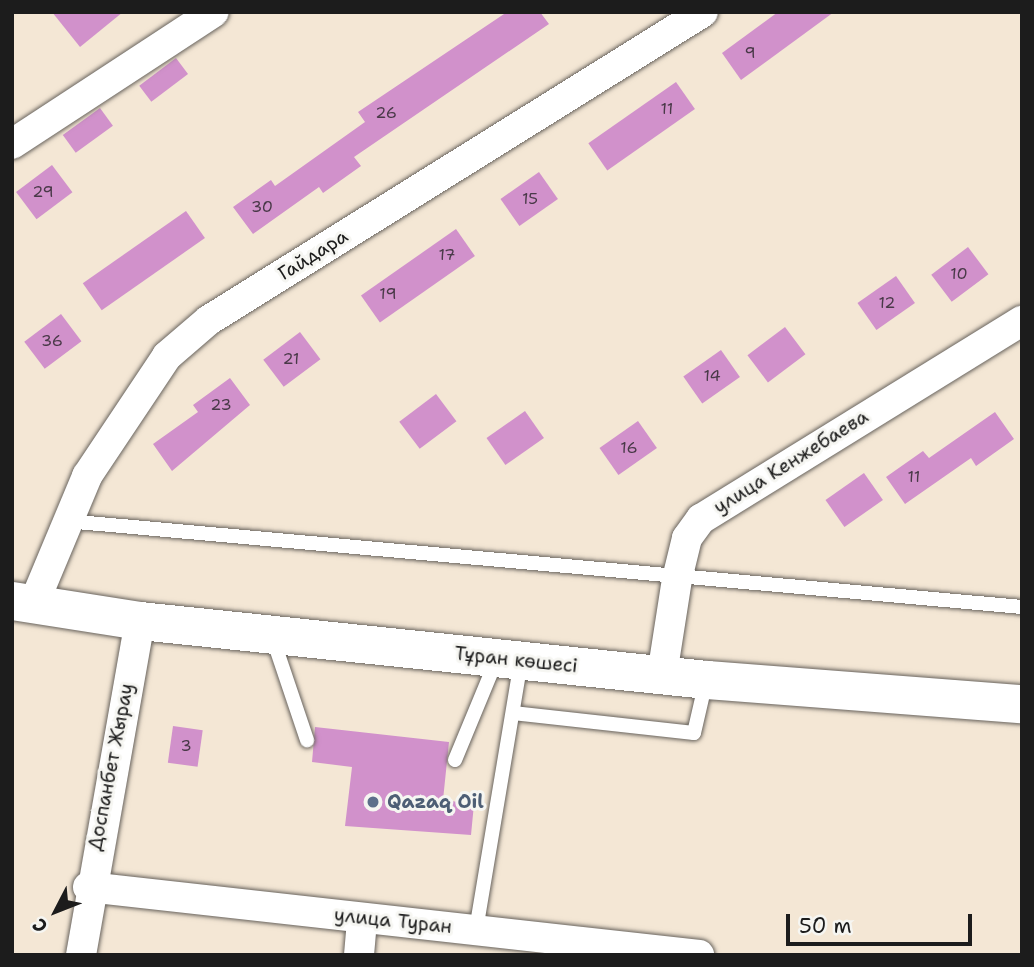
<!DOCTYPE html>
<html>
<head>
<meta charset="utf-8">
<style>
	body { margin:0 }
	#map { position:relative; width:1034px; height:967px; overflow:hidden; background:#f4e7d5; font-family:"Shantell Sans",sans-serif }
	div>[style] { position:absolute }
	.building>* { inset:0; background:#d191cb; transform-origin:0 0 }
	.roads { filter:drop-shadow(0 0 2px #68635d) drop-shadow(0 0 2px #68635d) }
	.service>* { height:14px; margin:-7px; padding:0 7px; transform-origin:7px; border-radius:7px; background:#fff }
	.minor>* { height:30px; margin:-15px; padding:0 15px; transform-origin:15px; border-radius:15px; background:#fff }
	.primary>* { height:38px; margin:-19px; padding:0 19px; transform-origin:19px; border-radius:19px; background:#fff }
	.dots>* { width:19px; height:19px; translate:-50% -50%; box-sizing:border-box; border:4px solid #f6f6f2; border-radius:50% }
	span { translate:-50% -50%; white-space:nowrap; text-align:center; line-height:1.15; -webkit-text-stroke:6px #f6f6f2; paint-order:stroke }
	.number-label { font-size:16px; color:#493948 }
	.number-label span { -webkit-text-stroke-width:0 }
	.street-label { font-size:19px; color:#1c1c1c }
	.service-label { font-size:19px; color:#4e5e75; font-weight:700 }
	.left { translate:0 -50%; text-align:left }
	.frame { position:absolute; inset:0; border:14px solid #1c1c1c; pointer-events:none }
	.north { position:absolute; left:21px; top:876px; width:70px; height:70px; -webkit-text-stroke:5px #f6f6f2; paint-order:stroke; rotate:228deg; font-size:19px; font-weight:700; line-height:28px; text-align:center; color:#1c1c1c }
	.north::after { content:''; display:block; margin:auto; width:24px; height:32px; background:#1c1c1c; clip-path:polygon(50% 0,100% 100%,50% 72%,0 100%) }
	.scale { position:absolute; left:786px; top:914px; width:186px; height:32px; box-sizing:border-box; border:4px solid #1c1c1c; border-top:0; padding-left:9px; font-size:21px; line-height:24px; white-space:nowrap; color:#1c1c1c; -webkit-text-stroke:5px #f6f6f2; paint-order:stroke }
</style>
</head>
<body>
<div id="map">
	<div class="building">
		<i style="clip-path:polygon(52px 12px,123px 12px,80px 47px)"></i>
		<i style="clip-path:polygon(507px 12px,540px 12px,549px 24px,354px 157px,361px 166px,323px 193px,319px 187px,253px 234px,233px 207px,271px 180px,275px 186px,365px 122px,358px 112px)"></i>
		<i style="clip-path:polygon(778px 12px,834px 12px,741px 80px,722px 53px)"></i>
		<i style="left:176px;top:58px;width:20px;height:46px;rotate:53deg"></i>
		<i style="left:676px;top:82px;width:33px;height:107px;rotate:55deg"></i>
		<i style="left:100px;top:108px;width:22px;height:46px;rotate:54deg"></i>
		<i style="left:52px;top:165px;width:34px;height:45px;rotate:53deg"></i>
		<i style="left:539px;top:172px;width:33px;height:47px;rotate:55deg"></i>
		<i style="left:186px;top:211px;width:33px;height:126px;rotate:55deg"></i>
		<i style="left:456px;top:229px;width:33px;height:116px;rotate:55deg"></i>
		<i style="left:968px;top:247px;width:34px;height:46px;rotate:53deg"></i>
		<i style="left:896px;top:276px;width:33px;height:47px;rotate:55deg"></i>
		<i style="left:61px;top:314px;width:34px;height:46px;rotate:53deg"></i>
		<i style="left:785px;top:327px;width:34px;height:47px;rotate:53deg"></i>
		<i style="left:300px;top:332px;width:34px;height:46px;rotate:53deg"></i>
		<i style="left:721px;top:350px;width:33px;height:46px;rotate:55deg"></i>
		<i style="clip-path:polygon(230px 378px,250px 405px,172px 471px,153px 444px,198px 412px,193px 405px)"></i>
		<i style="left:436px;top:394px;width:34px;height:46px;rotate:53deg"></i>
		<i style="left:525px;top:411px;width:33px;height:47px;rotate:55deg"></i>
		<i style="clip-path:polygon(995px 412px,1014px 439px,976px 466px,971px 458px,905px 504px,886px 477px,923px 451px,929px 458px)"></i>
		<i style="left:638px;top:421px;width:33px;height:47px;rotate:55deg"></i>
		<i style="left:864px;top:473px;width:33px;height:47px;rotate:55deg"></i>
		<i style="left:173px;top:726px;width:30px;height:37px;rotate:8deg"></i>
		<i style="clip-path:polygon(315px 727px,449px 742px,443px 800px,474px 804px,471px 835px,345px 826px,352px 767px,312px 762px)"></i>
	</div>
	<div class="roads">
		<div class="service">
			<i style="left:66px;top:521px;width:960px;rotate:5.14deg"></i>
			<i style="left:273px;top:639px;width:107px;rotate:71.4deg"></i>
			<i style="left:513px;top:713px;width:182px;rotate:6.3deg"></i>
			<i style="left:694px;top:733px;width:53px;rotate:-77deg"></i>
			<i style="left:455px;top:760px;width:107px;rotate:-67.5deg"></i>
			<i style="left:476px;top:930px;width:272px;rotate:-80.5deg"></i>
		</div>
		<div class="minor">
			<i style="left:12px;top:144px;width:241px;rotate:-33.2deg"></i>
			<i style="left:34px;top:603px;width:138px;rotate:-67.3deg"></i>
			<i style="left:87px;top:476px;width:144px;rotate:-56.3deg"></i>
			<i style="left:167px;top:356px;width:55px;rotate:-40.6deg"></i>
			<i style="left:209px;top:320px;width:582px;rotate:-31.94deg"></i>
			<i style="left:662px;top:675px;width:97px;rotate:-81.1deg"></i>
			<i style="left:677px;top:579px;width:42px;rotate:-76.3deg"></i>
			<i style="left:687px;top:538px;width:24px;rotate:-54deg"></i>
			<i style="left:701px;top:519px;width:377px;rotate:-31.7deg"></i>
			<i style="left:88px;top:887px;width:615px;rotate:6.35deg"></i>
			<i style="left:81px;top:955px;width:339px;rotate:-80deg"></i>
			<i style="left:359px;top:955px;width:37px;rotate:-85deg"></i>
		</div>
		<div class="primary">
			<i style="left:12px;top:601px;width:130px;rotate:8.9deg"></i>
			<i style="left:140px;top:621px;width:570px;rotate:5.94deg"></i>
			<i style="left:707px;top:680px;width:316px;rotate:4.4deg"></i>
		</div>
	</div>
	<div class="dots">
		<i style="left:373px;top:802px;background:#5c6f8a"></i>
	</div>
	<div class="number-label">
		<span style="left:750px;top:53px">9</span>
		<span style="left:667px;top:109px">11</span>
		<span style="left:386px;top:113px">26</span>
		<span style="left:43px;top:192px">29</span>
		<span style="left:530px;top:199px">15</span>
		<span style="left:262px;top:207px">30</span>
		<span style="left:447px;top:255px">17</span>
		<span style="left:959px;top:274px">10</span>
		<span style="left:388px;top:294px">19</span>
		<span style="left:887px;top:303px">12</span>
		<span style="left:52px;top:341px">36</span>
		<span style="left:291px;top:359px">21</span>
		<span style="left:712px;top:376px">14</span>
		<span style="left:221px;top:405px">23</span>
		<span style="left:629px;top:448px">16</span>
		<span style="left:914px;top:477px">11</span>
		<span style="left:186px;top:746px">3</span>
	</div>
	<div class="street-label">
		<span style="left:313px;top:255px;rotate:-32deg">Гайдара</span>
		<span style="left:791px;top:462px;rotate:-32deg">улица Кенжебаева</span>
		<span style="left:516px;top:660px;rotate:6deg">Тұран көшесі</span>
		<span style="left:111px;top:767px;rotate:-79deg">Доспанбет Жырау</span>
		<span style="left:393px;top:921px;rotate:6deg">улица Туран</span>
	</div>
	<div class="service-label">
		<span class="left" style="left:387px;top:802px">Qazaq Oil</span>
	</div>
	<div class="frame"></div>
	<div class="north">С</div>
	<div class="scale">50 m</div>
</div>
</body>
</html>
